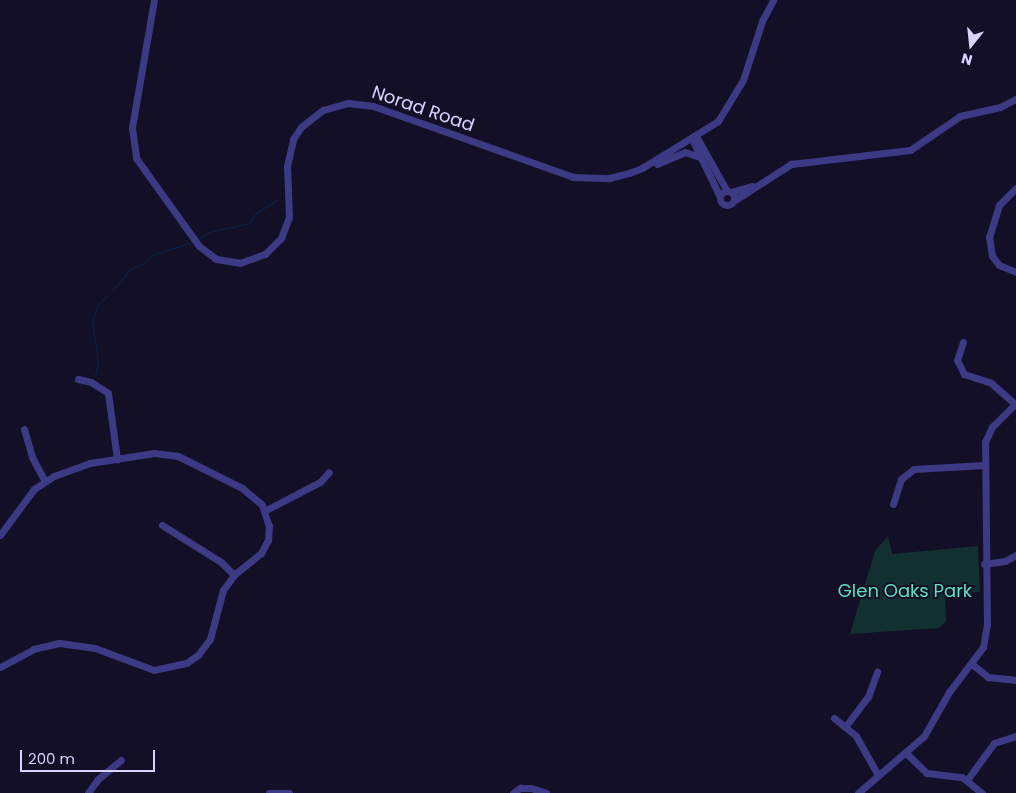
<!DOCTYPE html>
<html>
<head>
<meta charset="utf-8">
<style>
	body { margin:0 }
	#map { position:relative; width:1016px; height:793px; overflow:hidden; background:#130f26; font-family:Poppins,sans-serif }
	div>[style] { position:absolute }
	.green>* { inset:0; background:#12302f }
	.stream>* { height:1px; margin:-0.5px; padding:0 0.5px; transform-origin:0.5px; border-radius:0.5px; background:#0c2248 }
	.minor>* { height:7px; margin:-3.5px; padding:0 3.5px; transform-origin:3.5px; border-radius:3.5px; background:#3d3a85 }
	.minor>.ring { margin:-3.5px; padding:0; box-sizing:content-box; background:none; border:7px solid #3d3a85; border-radius:50% }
	span { translate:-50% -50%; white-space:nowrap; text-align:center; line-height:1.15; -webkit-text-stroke:4px #130f26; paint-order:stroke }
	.street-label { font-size:18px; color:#d9d4ff }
	.park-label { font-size:18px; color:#5fe0c0 }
	.north { position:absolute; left:946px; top:20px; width:50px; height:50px; -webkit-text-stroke:4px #130f26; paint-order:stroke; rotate:196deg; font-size:14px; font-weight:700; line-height:20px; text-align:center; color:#d9d4ff }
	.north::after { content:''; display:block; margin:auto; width:18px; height:22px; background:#d9d4ff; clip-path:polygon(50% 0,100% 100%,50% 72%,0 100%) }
	.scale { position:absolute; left:20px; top:750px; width:135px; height:22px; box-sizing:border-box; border:2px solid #d9d4ff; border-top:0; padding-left:6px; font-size:15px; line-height:18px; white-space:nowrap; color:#d9d4ff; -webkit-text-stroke:4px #130f26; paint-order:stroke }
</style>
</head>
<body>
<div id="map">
	<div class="green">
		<i style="clip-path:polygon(888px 536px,892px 554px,978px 546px,980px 592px,945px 595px,946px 621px,939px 628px,850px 634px,875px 551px)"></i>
	</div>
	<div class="stream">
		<i style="left:198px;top:239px;width:13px;rotate:-32deg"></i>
		<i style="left:209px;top:232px;width:42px;rotate:-12.4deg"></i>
		<i style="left:250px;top:223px;width:12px;rotate:-59deg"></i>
		<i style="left:256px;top:213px;width:25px;rotate:-32deg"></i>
		<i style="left:112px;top:291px;width:30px;rotate:-50deg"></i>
		<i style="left:131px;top:268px;width:13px;rotate:-18deg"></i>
		<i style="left:143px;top:264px;width:13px;rotate:-42deg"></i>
		<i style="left:153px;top:255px;width:41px;rotate:-18.4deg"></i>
		<i style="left:95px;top:376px;width:15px;rotate:-79deg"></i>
		<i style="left:98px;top:361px;width:39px;rotate:-99deg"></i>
		<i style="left:92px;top:322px;width:19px;rotate:-72deg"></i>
		<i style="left:98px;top:304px;width:13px;rotate:-42deg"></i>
	</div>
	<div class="minor">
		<i style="left:154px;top:0;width:130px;rotate:99.8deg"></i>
		<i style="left:132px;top:128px;width:30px;rotate:82deg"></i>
		<i style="left:136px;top:158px;width:108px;rotate:54.4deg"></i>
		<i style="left:199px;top:246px;width:21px;rotate:37deg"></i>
		<i style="left:216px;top:259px;width:24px;rotate:9deg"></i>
		<i style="left:240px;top:263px;width:27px;rotate:-20deg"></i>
		<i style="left:265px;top:254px;width:23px;rotate:-45deg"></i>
		<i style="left:281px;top:238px;width:22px;rotate:-69deg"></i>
		<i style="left:289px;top:217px;width:51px;rotate:-92.2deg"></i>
		<i style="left:287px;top:166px;width:28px;rotate:-77deg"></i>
		<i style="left:293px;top:139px;width:14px;rotate:-56deg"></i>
		<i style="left:301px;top:127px;width:28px;rotate:-38deg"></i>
		<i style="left:323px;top:110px;width:26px;rotate:-16deg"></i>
		<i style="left:348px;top:103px;width:25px;rotate:7deg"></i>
		<i style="left:373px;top:106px;width:212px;rotate:19.5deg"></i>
		<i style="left:573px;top:177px;width:36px;rotate:2deg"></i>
		<i style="left:609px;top:178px;width:21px;rotate:-14deg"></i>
		<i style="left:629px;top:173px;width:14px;rotate:-21deg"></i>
		<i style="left:642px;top:168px;width:89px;rotate:-31.7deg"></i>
		<i style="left:718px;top:121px;width:48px;rotate:-58.6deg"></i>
		<i style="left:743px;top:80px;width:62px;rotate:-72.1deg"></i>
		<i style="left:762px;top:21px;width:24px;rotate:-62deg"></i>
		<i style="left:696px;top:136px;width:63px;rotate:60.6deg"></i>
		<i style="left:692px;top:139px;width:64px;rotate:64.2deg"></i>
		<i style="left:657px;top:164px;width:30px;rotate:-23deg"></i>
		<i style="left:685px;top:152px;width:18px;rotate:19deg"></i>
		<i style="left:1016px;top:188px;width:24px;rotate:135deg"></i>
		<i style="left:999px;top:205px;width:34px;rotate:107deg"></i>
		<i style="left:989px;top:237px;width:19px;rotate:81deg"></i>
		<i style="left:992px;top:256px;width:11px;rotate:52deg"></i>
		<i style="left:999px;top:265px;width:18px;rotate:22deg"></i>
		<i class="ring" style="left:720px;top:191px;width:7px;height:7px"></i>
		<i style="left:731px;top:192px;width:22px;rotate:-16deg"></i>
		<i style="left:735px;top:200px;width:67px;rotate:-32.7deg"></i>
		<i style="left:791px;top:164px;width:120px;rotate:-6.7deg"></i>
		<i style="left:910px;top:150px;width:60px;rotate:-34.2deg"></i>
		<i style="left:960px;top:116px;width:41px;rotate:-12.7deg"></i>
		<i style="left:1000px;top:107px;width:18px;rotate:-27deg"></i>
		<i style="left:963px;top:342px;width:19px;rotate:108deg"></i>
		<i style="left:957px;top:360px;width:16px;rotate:63deg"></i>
		<i style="left:964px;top:374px;width:28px;rotate:18deg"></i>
		<i style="left:991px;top:383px;width:33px;rotate:41deg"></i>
		<i style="left:78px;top:379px;width:13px;rotate:13deg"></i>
		<i style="left:91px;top:382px;width:20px;rotate:33deg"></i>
		<i style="left:108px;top:393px;width:67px;rotate:82.2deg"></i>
		<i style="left:24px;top:429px;width:29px;rotate:74deg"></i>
		<i style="left:32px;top:457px;width:27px;rotate:62deg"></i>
		<i style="left:893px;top:504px;width:26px;rotate:-72deg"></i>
		<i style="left:901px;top:479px;width:16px;rotate:-38deg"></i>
		<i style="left:914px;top:469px;width:70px;rotate:-3.3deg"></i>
		<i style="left:266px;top:510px;width:61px;rotate:-27.4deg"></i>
		<i style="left:320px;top:482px;width:13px;rotate:-48deg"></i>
		<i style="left:162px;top:525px;width:70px;rotate:32.1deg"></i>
		<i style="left:221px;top:562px;width:18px;rotate:45deg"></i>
		<i style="left:0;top:535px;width:57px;rotate:-53.5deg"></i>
		<i style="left:34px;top:489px;width:24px;rotate:-33deg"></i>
		<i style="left:54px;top:476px;width:38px;rotate:-20deg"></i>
		<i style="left:90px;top:463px;width:65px;rotate:-8.9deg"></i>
		<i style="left:154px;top:453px;width:24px;rotate:7deg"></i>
		<i style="left:178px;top:456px;width:72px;rotate:26.6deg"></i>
		<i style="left:242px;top:488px;width:26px;rotate:40deg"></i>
		<i style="left:262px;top:505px;width:22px;rotate:72deg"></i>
		<i style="left:269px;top:526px;width:14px;rotate:94deg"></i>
		<i style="left:268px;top:540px;width:15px;rotate:118deg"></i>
		<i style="left:261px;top:553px;width:35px;rotate:141deg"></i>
		<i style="left:234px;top:575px;width:19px;rotate:126deg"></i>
		<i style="left:223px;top:590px;width:51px;rotate:104.9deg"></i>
		<i style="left:210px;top:639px;width:20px;rotate:127deg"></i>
		<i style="left:198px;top:655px;width:14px;rotate:146deg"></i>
		<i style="left:186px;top:663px;width:33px;rotate:168deg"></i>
		<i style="left:154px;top:670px;width:63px;rotate:-159.6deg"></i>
		<i style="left:95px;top:648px;width:36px;rotate:-172deg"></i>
		<i style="left:59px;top:643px;width:26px;rotate:167deg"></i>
		<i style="left:34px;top:649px;width:38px;rotate:152deg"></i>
		<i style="left:984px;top:564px;width:21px;rotate:-8deg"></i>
		<i style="left:1005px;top:561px;width:13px;rotate:-29deg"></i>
		<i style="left:972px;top:664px;width:21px;rotate:39deg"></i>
		<i style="left:988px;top:677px;width:28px;rotate:6deg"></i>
		<i style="left:834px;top:718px;width:28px;rotate:39deg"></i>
		<i style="left:856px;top:736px;width:45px;rotate:60.6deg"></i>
		<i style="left:845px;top:727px;width:38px;rotate:-53deg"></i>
		<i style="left:868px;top:697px;width:27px;rotate:-70deg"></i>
		<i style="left:906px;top:753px;width:29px;rotate:44deg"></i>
		<i style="left:927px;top:773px;width:35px;rotate:7deg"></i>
		<i style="left:962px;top:777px;width:26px;rotate:39deg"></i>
		<i style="left:967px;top:780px;width:46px;rotate:-53.9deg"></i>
		<i style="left:994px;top:743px;width:23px;rotate:-18deg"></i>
		<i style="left:88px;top:793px;width:16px;rotate:-55deg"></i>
		<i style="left:97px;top:780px;width:31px;rotate:-40deg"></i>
		<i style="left:269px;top:793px;width:20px"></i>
		<i style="left:513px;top:793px;width:9px;rotate:-36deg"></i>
		<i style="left:520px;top:788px;width:11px"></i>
		<i style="left:531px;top:788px;width:16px;rotate:18deg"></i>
		<i style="left:858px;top:793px;width:87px;rotate:-40.8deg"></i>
		<i style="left:924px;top:736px;width:51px;rotate:-60.4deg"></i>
		<i style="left:949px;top:692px;width:56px;rotate:-52.9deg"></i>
		<i style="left:983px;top:647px;width:22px;rotate:-80deg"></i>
		<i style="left:987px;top:625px;width:183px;rotate:-90.6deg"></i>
		<i style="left:985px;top:442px;width:17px;rotate:-65deg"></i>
		<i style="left:992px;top:427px;width:34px;rotate:-45deg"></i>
	</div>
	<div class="street-label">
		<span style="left:423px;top:109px;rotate:19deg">Norad Road</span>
	</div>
	<div class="park-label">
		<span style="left:905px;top:591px">Glen Oaks Park</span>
	</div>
	<div class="north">N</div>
	<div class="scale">200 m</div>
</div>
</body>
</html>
